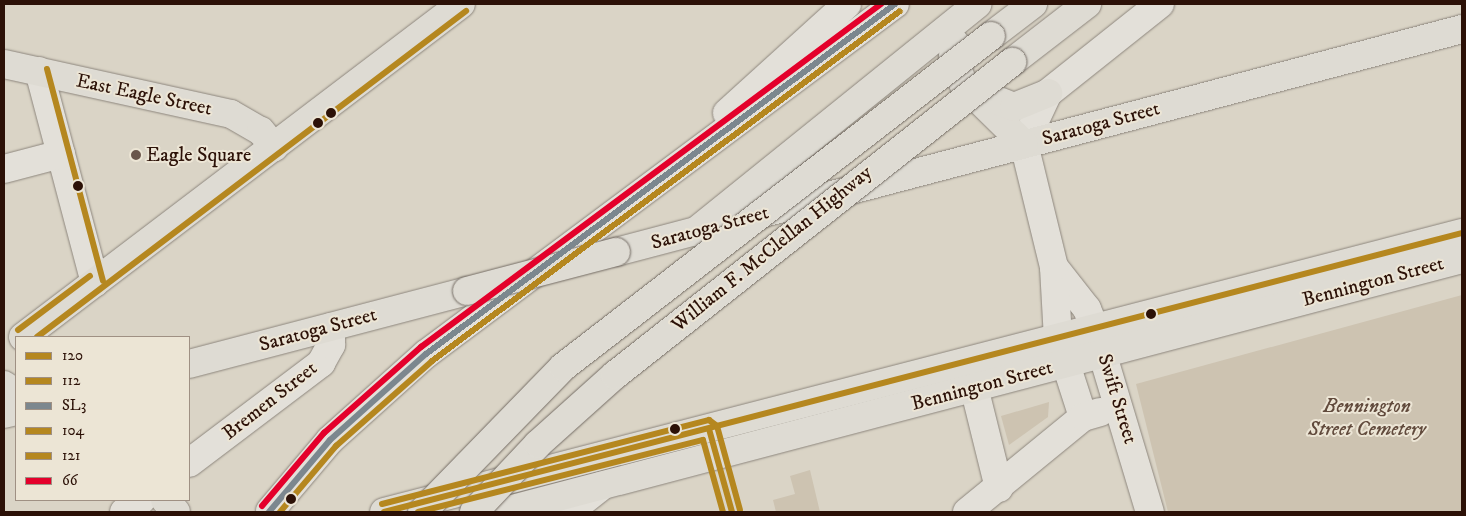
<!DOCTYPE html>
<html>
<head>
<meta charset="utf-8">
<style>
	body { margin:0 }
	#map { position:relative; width:1466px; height:516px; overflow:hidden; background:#dad4c6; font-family:"IM FELL DW Pica",serif }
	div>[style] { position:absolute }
	.green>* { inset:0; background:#cdc3b1 }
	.roads { filter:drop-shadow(0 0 1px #8d867d) drop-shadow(0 0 1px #8d867d) }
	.minor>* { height:28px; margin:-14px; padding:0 14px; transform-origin:14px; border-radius:14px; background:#e3e0d9 }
	.major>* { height:28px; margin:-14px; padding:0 14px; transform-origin:14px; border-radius:14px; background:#dedbd3 }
	.highway>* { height:28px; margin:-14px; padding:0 14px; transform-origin:14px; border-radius:14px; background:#dedbd3 }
	.bridges { filter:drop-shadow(0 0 1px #746c64) drop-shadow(0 0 1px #746c64) }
	.major-bridge>* { height:28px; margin:-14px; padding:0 14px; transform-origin:14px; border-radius:14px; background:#dedbd3 }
	.highway-bridge>* { height:28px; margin:-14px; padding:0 14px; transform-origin:14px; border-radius:14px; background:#dedbd3 }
	.bus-1>* { height:6px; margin:-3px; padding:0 3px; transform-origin:3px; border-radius:3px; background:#b5871f }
	.bus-2>* { height:6px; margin:-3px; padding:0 3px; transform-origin:3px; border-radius:3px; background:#b5871f }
	.bus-3>* { height:6px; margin:-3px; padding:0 3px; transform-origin:3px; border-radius:3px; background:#7c878e }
	.bus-4>* { height:6px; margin:-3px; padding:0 3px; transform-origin:3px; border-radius:3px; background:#b5871f }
	.bus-5>* { height:6px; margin:-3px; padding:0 3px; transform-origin:3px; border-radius:3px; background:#b5871f }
	.bus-6>* { height:6px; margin:-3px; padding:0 3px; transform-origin:3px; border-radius:3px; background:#e4002b }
	.dots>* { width:14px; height:14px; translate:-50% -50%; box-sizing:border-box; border:2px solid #ece5d5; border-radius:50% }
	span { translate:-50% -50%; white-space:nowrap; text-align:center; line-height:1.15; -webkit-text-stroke:4px #ece5d5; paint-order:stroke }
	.street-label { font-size:20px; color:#2c1107 }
	.poi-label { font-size:20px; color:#2c1107 }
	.left { translate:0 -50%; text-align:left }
	.park-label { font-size:20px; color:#614a3c; font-style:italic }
	.frame { position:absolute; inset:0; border:5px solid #2c1107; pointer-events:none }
	.legend { position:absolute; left:15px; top:336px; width:175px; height:165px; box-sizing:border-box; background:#ece5d5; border:1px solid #9f9083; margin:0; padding:6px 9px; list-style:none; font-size:15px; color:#2c1107 }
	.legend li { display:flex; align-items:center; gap:10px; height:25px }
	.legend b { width:25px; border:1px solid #9f9083 }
</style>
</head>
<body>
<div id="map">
	<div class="green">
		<i style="clip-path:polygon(1462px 295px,1462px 512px,1168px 512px,1136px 384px)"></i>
		<i style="clip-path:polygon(1049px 402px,1048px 417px,1009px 445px,1001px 416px)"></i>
		<i style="clip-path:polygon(810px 470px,820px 512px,776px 512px,773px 500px,795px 494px,790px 476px)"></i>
	</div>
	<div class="roads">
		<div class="minor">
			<i style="left:39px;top:71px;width:219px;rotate:75.2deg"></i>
			<i style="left:727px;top:113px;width:162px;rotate:-42.2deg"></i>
			<i style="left:4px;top:169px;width:59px;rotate:-14.7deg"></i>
			<i style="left:1054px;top:267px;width:53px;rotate:51.8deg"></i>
			<i style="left:1087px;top:309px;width:22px;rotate:68deg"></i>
			<i style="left:1095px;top:329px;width:191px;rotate:73.3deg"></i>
			<i style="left:974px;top:387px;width:104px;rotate:76.1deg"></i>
			<i style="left:1083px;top:417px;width:82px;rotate:-107.8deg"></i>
			<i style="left:1058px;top:339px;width:72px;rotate:-93.2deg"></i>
			<i style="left:1054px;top:267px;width:127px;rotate:-103.7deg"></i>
			<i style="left:1024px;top:144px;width:56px;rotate:-64.8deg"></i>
			<i style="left:1048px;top:93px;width:143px;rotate:-38.5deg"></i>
			<i style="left:189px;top:463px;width:166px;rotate:-37.1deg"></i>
			<i style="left:321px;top:363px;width:21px;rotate:-61deg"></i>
			<i style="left:331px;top:345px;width:18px;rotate:-90deg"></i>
			<i style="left:270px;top:511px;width:93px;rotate:-49.8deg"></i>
			<i style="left:330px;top:440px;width:129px;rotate:-41.9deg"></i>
			<i style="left:426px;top:354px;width:585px;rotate:-36.73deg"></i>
			<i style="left:124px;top:512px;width:21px;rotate:-35deg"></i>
			<i style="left:569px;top:512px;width:42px;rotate:-38.2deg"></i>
			<i style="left:967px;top:512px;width:150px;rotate:-39.3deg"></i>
			<i style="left:1083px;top:417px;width:18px;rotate:-16deg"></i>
		</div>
		<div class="major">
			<i style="left:4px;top:64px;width:232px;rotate:12.4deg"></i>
			<i style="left:231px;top:114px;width:34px;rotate:30deg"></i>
			<i style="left:261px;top:131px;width:21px;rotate:51deg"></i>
			<i style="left:760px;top:214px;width:726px;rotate:-14.76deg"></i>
			<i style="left:616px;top:252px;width:106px;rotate:-14.8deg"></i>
			<i style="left:23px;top:337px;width:550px;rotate:-37.24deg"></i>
			<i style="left:189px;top:364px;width:287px;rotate:-14.7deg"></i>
			<i style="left:4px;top:385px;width:14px;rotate:34deg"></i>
			<i style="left:4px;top:414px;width:12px;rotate:-14deg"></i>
			<i style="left:165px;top:500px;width:16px;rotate:47deg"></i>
			<i style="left:384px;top:512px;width:1114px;rotate:-14.51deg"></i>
			<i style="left:501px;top:512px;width:994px;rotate:-14.75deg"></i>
		</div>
		<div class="highway">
			<i style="left:991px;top:36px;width:53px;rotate:-37.3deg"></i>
			<i style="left:955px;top:43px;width:14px;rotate:98deg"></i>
			<i style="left:953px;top:57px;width:30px;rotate:69deg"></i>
			<i style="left:964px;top:85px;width:84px;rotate:44.5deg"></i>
			<i style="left:1012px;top:62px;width:95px;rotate:-37.7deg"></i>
			<i style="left:974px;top:91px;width:43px;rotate:21.8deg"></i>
			<i style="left:1014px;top:107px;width:37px;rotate:-22deg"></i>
			<i style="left:695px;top:232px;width:363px;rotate:-38.9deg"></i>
		</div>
	</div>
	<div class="bridges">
		<div class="major-bridge">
			<i style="left:467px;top:291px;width:154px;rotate:-14.7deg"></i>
		</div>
		<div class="highway-bridge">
			<i style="left:422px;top:512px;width:202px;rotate:-45.8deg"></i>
			<i style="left:563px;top:367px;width:541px;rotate:-37.72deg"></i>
			<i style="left:474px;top:512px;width:93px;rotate:-46.7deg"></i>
			<i style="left:538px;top:444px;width:103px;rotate:-41.9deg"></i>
			<i style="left:615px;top:375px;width:506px;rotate:-38.25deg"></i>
		</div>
	</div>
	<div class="bus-1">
		<i style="left:709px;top:429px;width:86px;rotate:74.5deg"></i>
		<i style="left:384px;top:512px;width:1114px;rotate:-14.51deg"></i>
	</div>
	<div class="bus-2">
		<i style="left:37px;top:337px;width:539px;rotate:-37.23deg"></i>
		<i style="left:418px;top:512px;width:294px;rotate:-14.2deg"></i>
		<i style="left:703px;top:440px;width:75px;rotate:74.5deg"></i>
	</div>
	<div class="bus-3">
		<i style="left:269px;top:512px;width:94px;rotate:-49.7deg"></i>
		<i style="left:330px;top:440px;width:129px;rotate:-41.9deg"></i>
		<i style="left:426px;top:354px;width:585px;rotate:-36.73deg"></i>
	</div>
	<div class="bus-4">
		<i style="left:280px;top:512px;width:87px;rotate:-49.7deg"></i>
		<i style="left:336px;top:446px;width:128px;rotate:-41.5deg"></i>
		<i style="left:432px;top:361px;width:584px;rotate:-36.79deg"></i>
	</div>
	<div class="bus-5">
		<i style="left:47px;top:69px;width:219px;rotate:75.2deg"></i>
		<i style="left:18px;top:330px;width:90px;rotate:-36.9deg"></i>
		<i style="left:382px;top:504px;width:338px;rotate:-14.4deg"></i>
		<i style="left:709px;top:420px;width:10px;rotate:37deg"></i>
		<i style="left:717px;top:426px;width:87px;rotate:74.7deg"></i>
	</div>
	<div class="bus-6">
		<i style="left:262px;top:506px;width:96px;rotate:-49.7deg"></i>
		<i style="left:324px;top:433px;width:130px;rotate:-41.6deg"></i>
		<i style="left:421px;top:347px;width:574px;rotate:-36.71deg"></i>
	</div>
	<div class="dots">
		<i style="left:331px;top:113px;background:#2c1107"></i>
		<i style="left:318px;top:123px;background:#2c1107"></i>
		<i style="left:136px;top:155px;background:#69554a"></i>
		<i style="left:78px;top:186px;background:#2c1107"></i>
		<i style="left:1151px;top:314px;background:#2c1107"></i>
		<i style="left:675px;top:429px;background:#2c1107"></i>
		<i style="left:291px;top:499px;background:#2c1107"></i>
	</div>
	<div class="street-label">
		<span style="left:144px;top:95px;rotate:12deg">East Eagle Street</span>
		<span style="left:1101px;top:124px;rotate:-15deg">Saratoga Street</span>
		<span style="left:710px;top:228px;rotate:-15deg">Saratoga Street</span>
		<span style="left:772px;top:249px;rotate:-39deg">William F. McClellan Highway</span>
		<span style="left:1373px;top:282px;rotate:-15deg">Bennington Street</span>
		<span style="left:318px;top:330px;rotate:-15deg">Saratoga Street</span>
		<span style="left:982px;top:386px;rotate:-15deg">Bennington Street</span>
		<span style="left:1117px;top:399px;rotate:73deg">Swift Street</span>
		<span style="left:270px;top:401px;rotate:-38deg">Bremen Street</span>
	</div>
	<div class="poi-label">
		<span class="left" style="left:146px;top:155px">Eagle Square</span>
	</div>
	<div class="park-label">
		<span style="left:1367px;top:418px">Bennington<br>Street Cemetery</span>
	</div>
	<div class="frame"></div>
	<ul class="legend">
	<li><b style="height:6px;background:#b5871f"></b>120</li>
	<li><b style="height:6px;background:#b5871f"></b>112</li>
	<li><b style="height:6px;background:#7c878e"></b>SL3</li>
	<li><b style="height:6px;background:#b5871f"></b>104</li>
	<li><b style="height:6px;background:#b5871f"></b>121</li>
	<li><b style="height:6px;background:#e4002b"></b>66</li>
	</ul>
</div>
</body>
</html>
